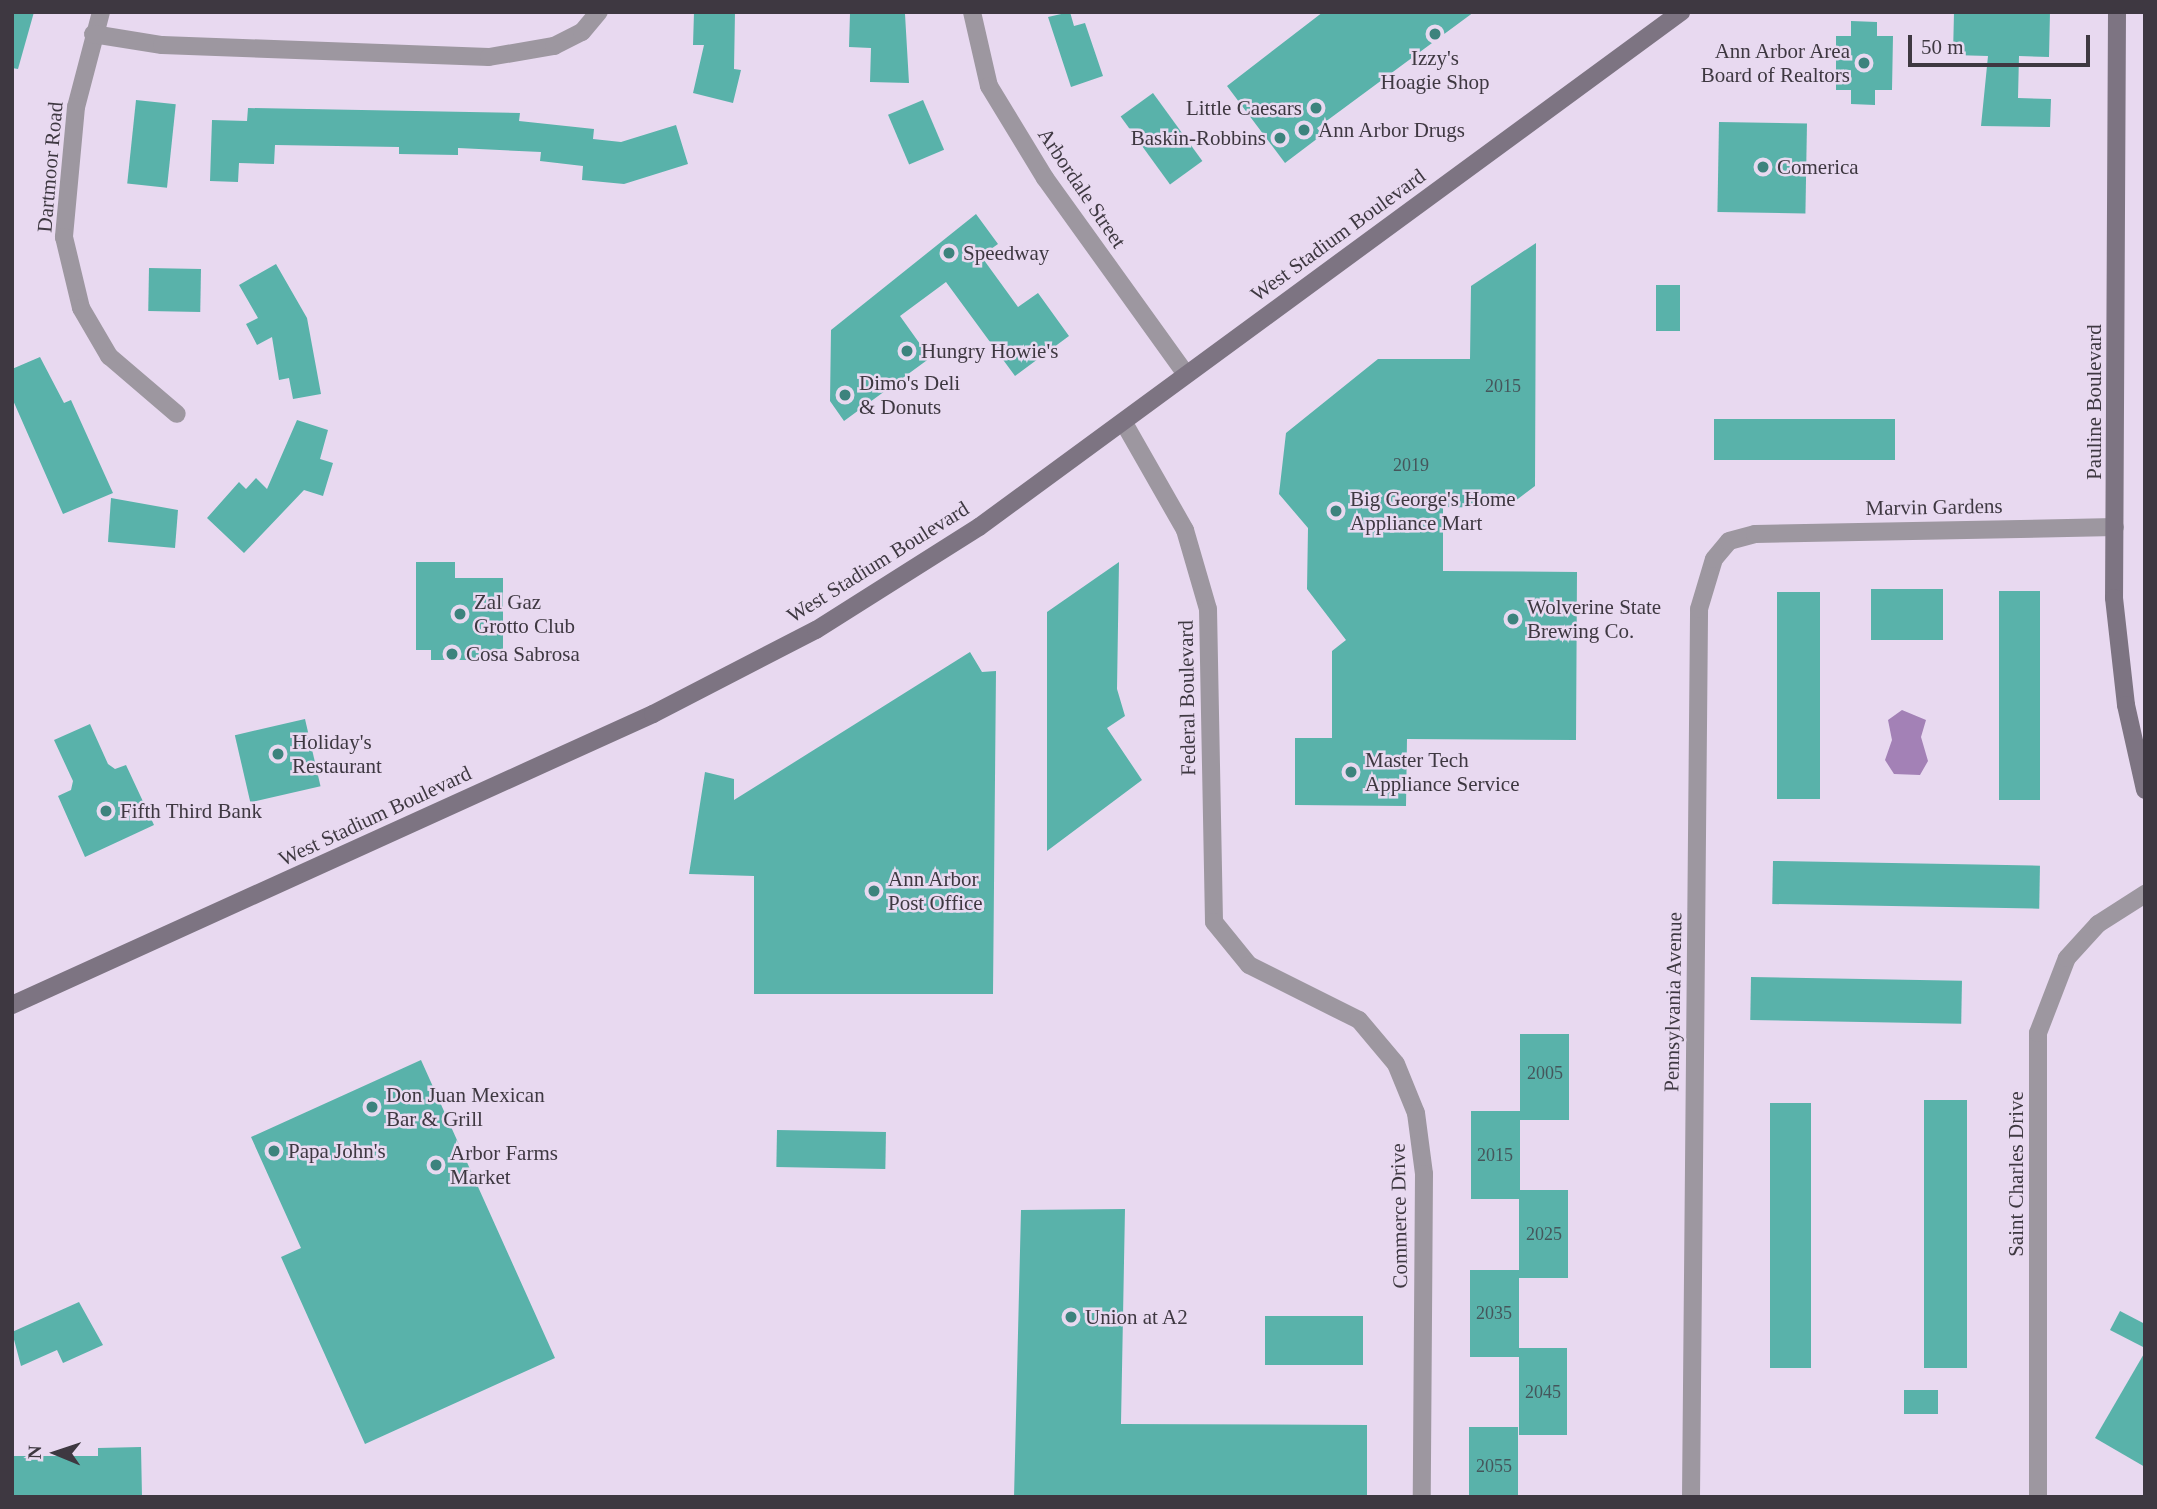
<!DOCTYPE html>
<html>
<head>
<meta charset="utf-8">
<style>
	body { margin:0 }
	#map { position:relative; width:2157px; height:1509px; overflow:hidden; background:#e8d9f0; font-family:Georgia,serif }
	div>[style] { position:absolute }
	.water>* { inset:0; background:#a381b6 }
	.building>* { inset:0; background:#59b2aa; transform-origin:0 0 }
	.street>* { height:18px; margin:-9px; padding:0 9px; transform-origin:9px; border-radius:9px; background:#9d97a0 }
	.secondary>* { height:18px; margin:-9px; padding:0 9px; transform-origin:9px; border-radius:9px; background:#7d7482 }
	.dots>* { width:19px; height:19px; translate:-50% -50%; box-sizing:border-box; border:4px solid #e8d9f0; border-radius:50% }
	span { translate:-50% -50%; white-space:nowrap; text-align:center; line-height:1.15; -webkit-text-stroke:5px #e8d9f0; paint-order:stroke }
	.number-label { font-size:18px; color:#45565b }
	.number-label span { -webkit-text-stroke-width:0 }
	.poi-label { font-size:21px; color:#3e3841 }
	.right { translate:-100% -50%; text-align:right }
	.left { translate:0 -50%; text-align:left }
	.street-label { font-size:21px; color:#3e3841 }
	.frame { position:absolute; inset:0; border:14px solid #3e3841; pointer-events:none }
	.north { position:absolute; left:21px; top:1418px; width:70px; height:70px; -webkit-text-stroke:5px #e8d9f0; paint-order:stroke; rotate:272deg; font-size:19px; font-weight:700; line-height:28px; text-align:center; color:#3e3841 }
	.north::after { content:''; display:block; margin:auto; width:24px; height:32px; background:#3e3841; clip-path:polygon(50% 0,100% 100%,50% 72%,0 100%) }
	.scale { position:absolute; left:1908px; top:35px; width:182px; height:32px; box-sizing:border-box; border:4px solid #3e3841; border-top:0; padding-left:9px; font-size:21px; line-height:24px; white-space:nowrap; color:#3e3841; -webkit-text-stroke:5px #e8d9f0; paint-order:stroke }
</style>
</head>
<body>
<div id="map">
	<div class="water">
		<i style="clip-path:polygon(1902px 710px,1926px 720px,1921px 737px,1928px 761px,1920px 775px,1894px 774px,1885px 760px,1892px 740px,1888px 720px)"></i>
	</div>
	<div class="building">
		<i style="clip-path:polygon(12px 12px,34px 12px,18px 69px,12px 68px)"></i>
		<i style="clip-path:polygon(694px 12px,735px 12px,734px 69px,741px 70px,733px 103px,693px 93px,704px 45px,693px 45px)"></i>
		<i style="clip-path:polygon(1070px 12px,1074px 26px,1085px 23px,1103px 76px,1071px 87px,1048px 17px)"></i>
		<i style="clip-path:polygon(1323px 12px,1474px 12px,1317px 128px,1322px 135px,1285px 163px,1227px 86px)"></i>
		<i style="clip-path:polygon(1954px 12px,2050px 12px,2049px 57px,2019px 56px,2018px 98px,2051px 99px,2050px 127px,1981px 126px,1988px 56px,1953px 55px)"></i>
		<i style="clip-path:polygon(850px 13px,905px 14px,909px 83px,870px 82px,871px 48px,849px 47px)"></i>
		<i style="clip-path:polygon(1851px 21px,1877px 22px,1877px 36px,1893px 36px,1892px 90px,1875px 90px,1875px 105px,1851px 104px,1851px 90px,1836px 90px,1836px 36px,1851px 36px)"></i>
		<i style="left:1153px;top:93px;width:84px;height:40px;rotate:54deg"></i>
		<i style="left:136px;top:100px;width:40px;height:84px;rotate:6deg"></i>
		<i style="left:923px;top:100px;width:54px;height:38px;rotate:67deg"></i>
		<i style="clip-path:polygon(248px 108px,520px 113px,519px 121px,594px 129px,593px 139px,621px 142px,676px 125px,688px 164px,624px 184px,582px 180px,583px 166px,540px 161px,541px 152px,458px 148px,458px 155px,399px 154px,399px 147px,275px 145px,274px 164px,239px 163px,238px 182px,210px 181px,212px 120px,247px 121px)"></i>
		<i style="left:1719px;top:122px;width:88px;height:90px;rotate:1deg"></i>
		<i style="clip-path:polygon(976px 214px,998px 244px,981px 256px,1018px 307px,1038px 293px,1069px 336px,1015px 376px,946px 282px,900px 316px,930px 358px,844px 421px,830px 401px,831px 330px)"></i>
		<i style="clip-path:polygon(1536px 243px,1535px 486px,1506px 508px,1443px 507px,1443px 571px,1577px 572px,1576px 740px,1407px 739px,1406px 806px,1295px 805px,1295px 738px,1332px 738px,1332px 651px,1346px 640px,1307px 589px,1308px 528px,1279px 494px,1286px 433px,1378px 359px,1470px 359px,1471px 286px)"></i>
		<i style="clip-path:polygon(276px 264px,307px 318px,321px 394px,293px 399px,289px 378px,279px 380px,272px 337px,257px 345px,246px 324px,258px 318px,239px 285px)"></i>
		<i style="left:149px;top:268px;width:52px;height:43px;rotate:1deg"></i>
		<i style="left:1656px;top:285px;width:24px;height:46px"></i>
		<i style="clip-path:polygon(40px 357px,64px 403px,71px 400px,113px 493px,63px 514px,12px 398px,12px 369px)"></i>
		<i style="left:1714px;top:419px;width:181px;height:41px"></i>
		<i style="clip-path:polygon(297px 420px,328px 430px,320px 459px,333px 463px,323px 496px,304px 490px,244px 553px,207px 518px,239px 482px,246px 489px,256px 478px,267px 489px)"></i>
		<i style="clip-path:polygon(111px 498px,178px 510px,175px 548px,108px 542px)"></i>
		<i style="clip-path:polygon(416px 562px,455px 562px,455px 578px,503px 578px,503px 651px,492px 651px,492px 660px,431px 660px,431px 650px,416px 650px)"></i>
		<i style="clip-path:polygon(1119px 562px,1117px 689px,1125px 716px,1107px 728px,1142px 780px,1047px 851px,1047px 612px)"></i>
		<i style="left:1871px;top:589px;width:72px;height:51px"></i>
		<i style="left:1999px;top:591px;width:41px;height:209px"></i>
		<i style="left:1777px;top:592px;width:43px;height:207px"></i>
		<i style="clip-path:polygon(970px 652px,982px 672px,996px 671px,993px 994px,754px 994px,754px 876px,689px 874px,705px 772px,734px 779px,734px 800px)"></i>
		<i style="left:305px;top:719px;width:69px;height:72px;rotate:77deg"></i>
		<i style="clip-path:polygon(90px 724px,108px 764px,115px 769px,126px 765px,154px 825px,85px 857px,58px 796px,71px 790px,73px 781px,54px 740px)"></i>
		<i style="left:1773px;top:861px;width:267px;height:43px;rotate:1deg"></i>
		<i style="left:1751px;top:977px;width:211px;height:43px;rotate:1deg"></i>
		<i style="clip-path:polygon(1520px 1034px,1569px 1034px,1569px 1120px,1520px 1120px,1520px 1190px,1568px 1190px,1568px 1278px,1519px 1278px,1519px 1199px,1471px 1199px,1471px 1111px,1520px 1111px)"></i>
		<i style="clip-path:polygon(421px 1060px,555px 1358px,365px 1444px,281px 1257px,301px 1248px,251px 1137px)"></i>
		<i style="left:1924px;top:1100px;width:43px;height:268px"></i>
		<i style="left:1770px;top:1103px;width:41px;height:265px"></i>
		<i style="left:777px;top:1130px;width:109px;height:37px;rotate:1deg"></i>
		<i style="clip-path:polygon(1125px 1209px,1121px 1424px,1367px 1425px,1367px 1497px,1014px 1497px,1021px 1210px)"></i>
		<i style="left:1470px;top:1270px;width:49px;height:87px"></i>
		<i style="clip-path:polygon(79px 1302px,103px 1345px,63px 1363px,57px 1350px,21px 1366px,12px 1332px)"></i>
		<i style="clip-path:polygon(2120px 1311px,2145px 1324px,2145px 1348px,2110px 1330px)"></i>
		<i style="left:1265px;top:1316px;width:98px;height:49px"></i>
		<i style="left:1519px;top:1348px;width:48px;height:87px"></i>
		<i style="clip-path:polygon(2145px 1352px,2145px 1467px,2095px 1438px)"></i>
		<i style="left:1904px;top:1390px;width:34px;height:24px"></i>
		<i style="left:1469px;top:1427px;width:49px;height:70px"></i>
		<i style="clip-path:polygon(141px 1447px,142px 1497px,12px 1497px,12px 1456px,98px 1456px,98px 1448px)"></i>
	</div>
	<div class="street">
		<i style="left:101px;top:12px;width:98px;rotate:104.7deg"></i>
		<i style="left:76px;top:107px;width:131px;rotate:95.3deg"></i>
		<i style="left:64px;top:237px;width:73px;rotate:76.5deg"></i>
		<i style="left:81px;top:308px;width:56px;rotate:59.7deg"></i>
		<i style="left:109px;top:356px;width:89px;rotate:40.5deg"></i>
		<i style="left:972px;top:12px;width:76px;rotate:77.1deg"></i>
		<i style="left:989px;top:86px;width:108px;rotate:58.7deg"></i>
		<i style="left:1045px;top:178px;width:241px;rotate:54.3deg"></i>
		<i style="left:93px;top:34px;width:70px;rotate:9.1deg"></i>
		<i style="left:162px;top:45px;width:327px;rotate:2.1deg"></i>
		<i style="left:489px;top:57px;width:66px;rotate:-9.6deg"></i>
		<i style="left:554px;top:46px;width:31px;rotate:-27deg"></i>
		<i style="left:582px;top:32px;width:26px;rotate:-50deg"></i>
		<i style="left:1124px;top:423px;width:123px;rotate:60.3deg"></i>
		<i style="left:1185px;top:530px;width:82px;rotate:73.8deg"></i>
		<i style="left:1208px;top:609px;width:313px;rotate:88.9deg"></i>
		<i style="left:1214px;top:922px;width:55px;rotate:50.9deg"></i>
		<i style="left:1249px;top:965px;width:123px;rotate:26.6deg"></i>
		<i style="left:1359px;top:1020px;width:57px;rotate:49.9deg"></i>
		<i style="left:1396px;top:1064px;width:53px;rotate:67.8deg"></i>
		<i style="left:1416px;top:1113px;width:62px;rotate:82.5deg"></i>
		<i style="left:1424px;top:1174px;width:323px;rotate:90.4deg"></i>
		<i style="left:1691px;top:1497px;width:888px;rotate:-89.48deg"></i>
		<i style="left:1699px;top:609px;width:52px;rotate:-73.3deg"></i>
		<i style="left:1714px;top:559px;width:23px;rotate:-50deg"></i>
		<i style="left:1729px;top:541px;width:27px;rotate:-15deg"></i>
		<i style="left:1755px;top:534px;width:360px;rotate:-1.1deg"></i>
		<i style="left:2038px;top:1497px;width:464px;rotate:-90deg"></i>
		<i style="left:2038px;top:1033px;width:80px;rotate:-68.9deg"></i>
		<i style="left:2067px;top:958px;width:46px;rotate:-47.6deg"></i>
		<i style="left:2098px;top:924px;width:56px;rotate:-32.6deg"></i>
	</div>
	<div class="secondary">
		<i style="left:2117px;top:12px;width:586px;rotate:90.29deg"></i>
		<i style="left:2114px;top:598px;width:108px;rotate:83.6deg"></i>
		<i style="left:2126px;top:705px;width:87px;rotate:77.4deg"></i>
		<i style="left:12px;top:1005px;width:704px;rotate:-24.42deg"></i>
		<i style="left:653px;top:714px;width:183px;rotate:-27.3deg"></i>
		<i style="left:816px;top:630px;width:193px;rotate:-32.3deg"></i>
		<i style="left:979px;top:527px;width:871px;rotate:-36.26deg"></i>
	</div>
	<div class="dots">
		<i style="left:1435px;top:34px;background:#3c837d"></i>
		<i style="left:1864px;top:63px;background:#3c837d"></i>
		<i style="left:1316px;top:108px;background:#3c837d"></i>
		<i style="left:1304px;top:130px;background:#3c837d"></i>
		<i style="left:1280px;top:138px;background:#3c837d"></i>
		<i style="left:1763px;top:167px;background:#3c837d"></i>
		<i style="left:949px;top:253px;background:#3c837d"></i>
		<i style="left:907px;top:351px;background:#3c837d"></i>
		<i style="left:845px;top:395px;background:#3c837d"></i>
		<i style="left:1336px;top:511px;background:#3c837d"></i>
		<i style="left:460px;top:614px;background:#3c837d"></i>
		<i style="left:1513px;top:619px;background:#3c837d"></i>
		<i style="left:452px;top:654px;background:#3c837d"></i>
		<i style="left:278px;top:754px;background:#3c837d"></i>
		<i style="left:1351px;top:772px;background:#3c837d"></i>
		<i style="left:106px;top:811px;background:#3c837d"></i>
		<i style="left:874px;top:891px;background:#3c837d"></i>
		<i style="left:372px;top:1107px;background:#3c837d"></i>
		<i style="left:274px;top:1151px;background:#3c837d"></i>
		<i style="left:436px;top:1165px;background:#3c837d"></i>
		<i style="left:1071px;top:1317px;background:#3c837d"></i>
	</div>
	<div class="number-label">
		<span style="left:1503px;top:386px">2015</span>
		<span style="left:1411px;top:465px">2019</span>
		<span style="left:1545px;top:1073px">2005</span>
		<span style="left:1495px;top:1155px">2015</span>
		<span style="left:1544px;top:1234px">2025</span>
		<span style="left:1494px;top:1313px">2035</span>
		<span style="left:1543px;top:1392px">2045</span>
		<span style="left:1494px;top:1466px">2055</span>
	</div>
	<div class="poi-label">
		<span class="right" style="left:1850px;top:63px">Ann Arbor Area<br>Board of Realtors</span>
		<span style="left:1435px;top:70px">Izzy's<br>Hoagie Shop</span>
		<span class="right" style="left:1302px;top:108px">Little Caesars</span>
		<span class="left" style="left:1318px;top:130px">Ann Arbor Drugs</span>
		<span class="right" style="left:1266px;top:138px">Baskin-Robbins</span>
		<span class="left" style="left:1777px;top:167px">Comerica</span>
		<span class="left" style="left:963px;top:253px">Speedway</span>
		<span class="left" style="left:921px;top:351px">Hungry Howie's</span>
		<span class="left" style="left:859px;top:395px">Dimo's Deli<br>&amp; Donuts</span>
		<span class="left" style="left:1350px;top:511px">Big George's Home<br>Appliance Mart</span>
		<span class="left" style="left:474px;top:614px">Zal Gaz<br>Grotto Club</span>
		<span class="left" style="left:1527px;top:619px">Wolverine State<br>Brewing Co.</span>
		<span class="left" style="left:466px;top:654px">Cosa Sabrosa</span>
		<span class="left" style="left:292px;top:754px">Holiday's<br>Restaurant</span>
		<span class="left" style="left:1365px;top:772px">Master Tech<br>Appliance Service</span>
		<span class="left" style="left:120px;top:811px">Fifth Third Bank</span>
		<span class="left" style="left:888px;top:891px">Ann Arbor<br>Post Office</span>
		<span class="left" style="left:386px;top:1107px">Don Juan Mexican<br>Bar &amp; Grill</span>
		<span class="left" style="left:288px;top:1151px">Papa John's</span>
		<span class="left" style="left:450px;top:1165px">Arbor Farms<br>Market</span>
		<span class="left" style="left:1085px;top:1317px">Union at A2</span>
	</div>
	<div class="street-label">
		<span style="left:50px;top:167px;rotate:-85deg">Dartmoor Road</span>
		<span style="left:1082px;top:188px;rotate:56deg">Arbordale Street</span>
		<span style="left:1338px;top:235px;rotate:-36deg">West Stadium Boulevard</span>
		<span style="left:2094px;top:402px;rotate:-90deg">Pauline Boulevard</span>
		<span style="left:1934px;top:507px;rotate:-1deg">Marvin Gardens</span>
		<span style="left:878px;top:562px;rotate:-32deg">West Stadium Boulevard</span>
		<span style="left:1187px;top:698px;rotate:-91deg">Federal Boulevard</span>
		<span style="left:375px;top:816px;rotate:-25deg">West Stadium Boulevard</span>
		<span style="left:1673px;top:1002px;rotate:-89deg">Pennsylvania Avenue</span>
		<span style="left:2016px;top:1174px;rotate:-90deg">Saint Charles Drive</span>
		<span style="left:1399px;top:1216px;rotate:-91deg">Commerce Drive</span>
	</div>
	<div class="frame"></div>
	<div class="north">N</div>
	<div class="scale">50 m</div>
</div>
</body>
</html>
